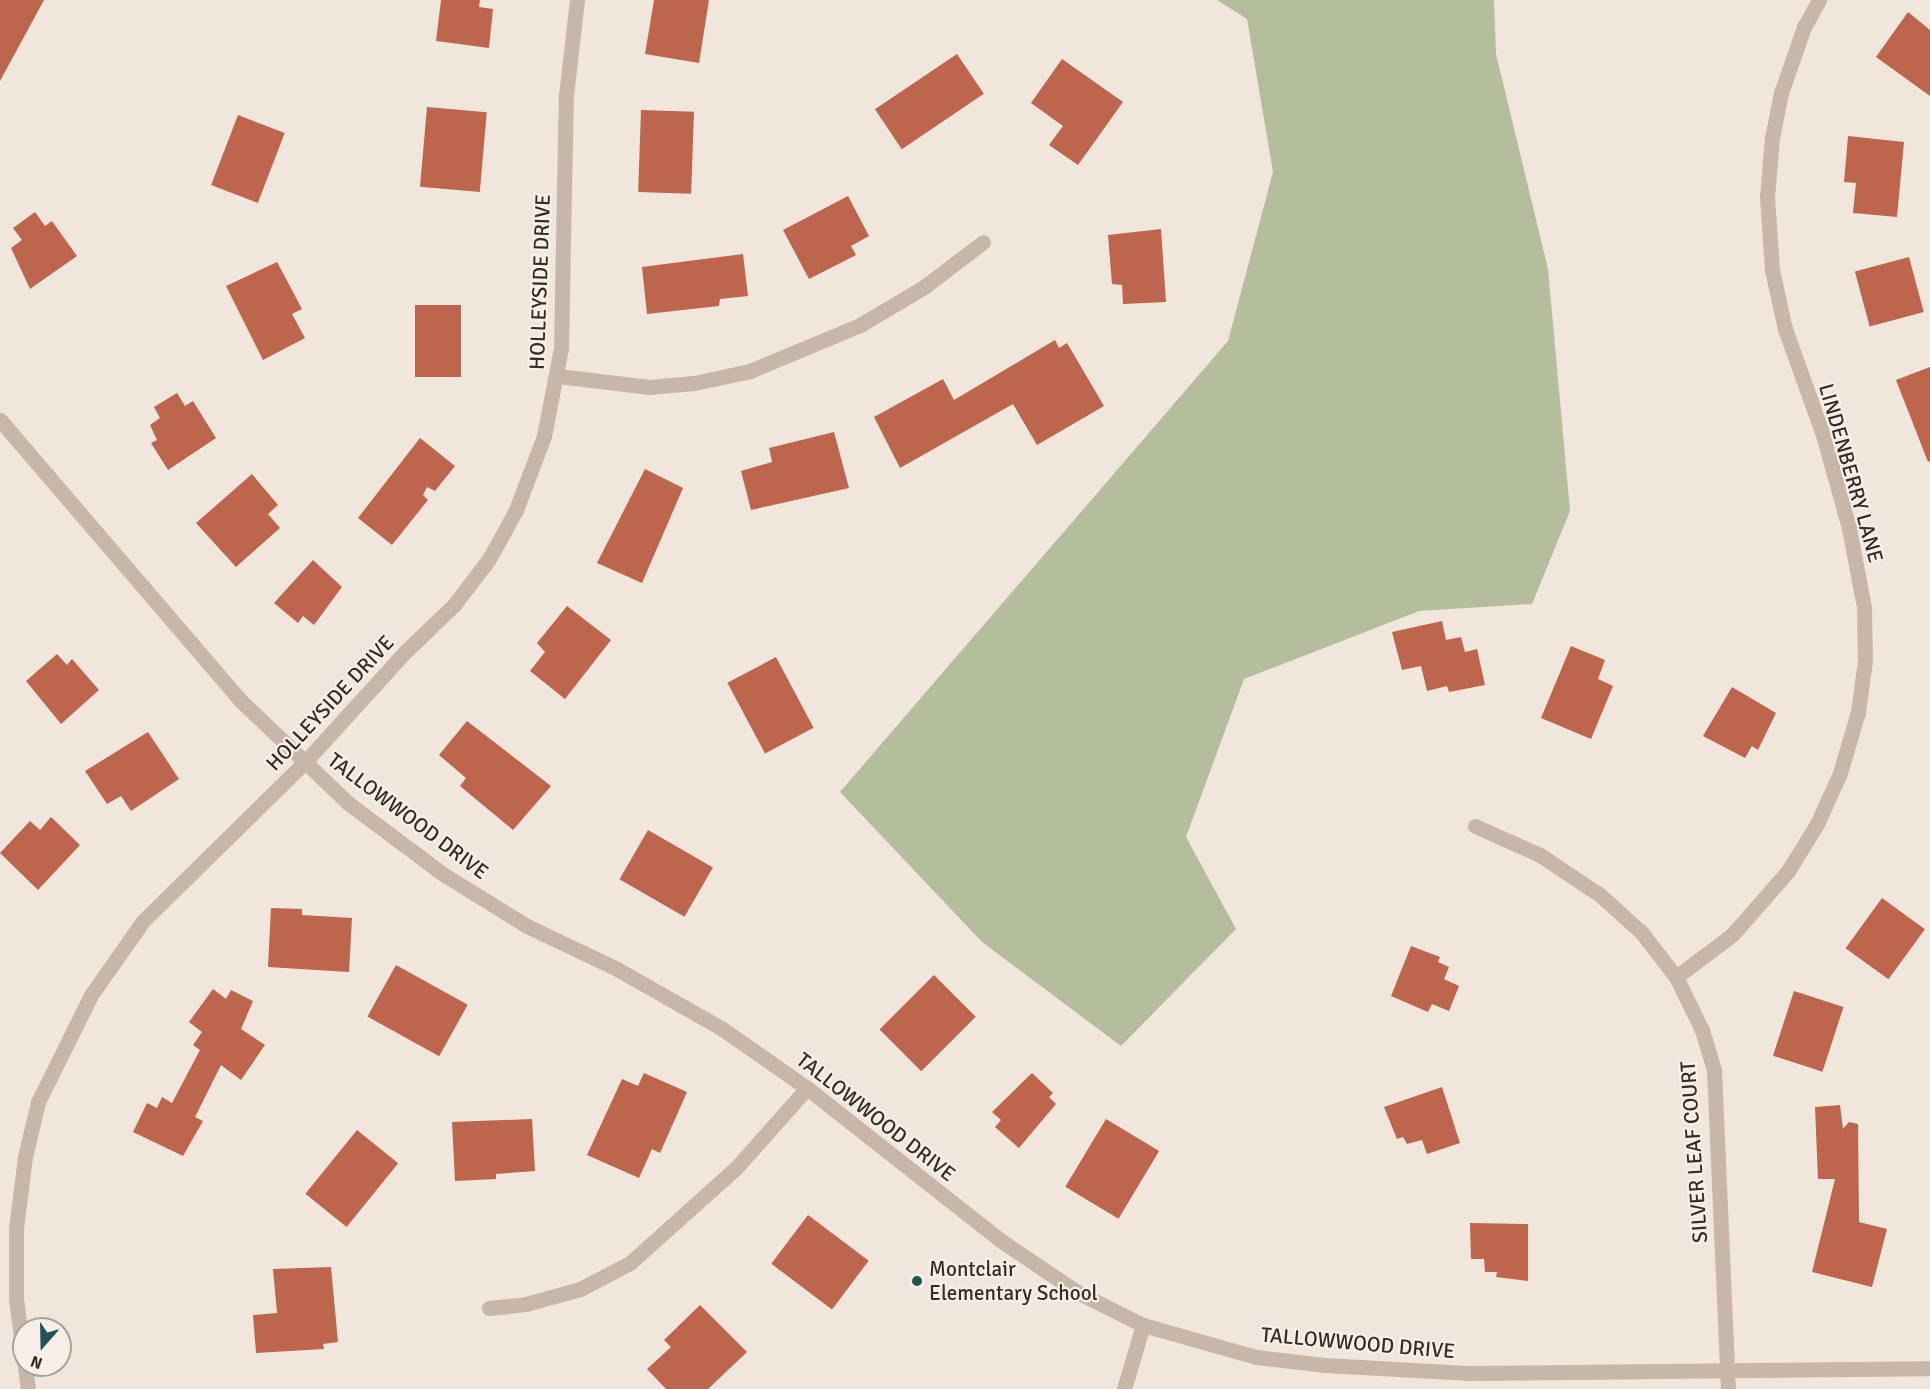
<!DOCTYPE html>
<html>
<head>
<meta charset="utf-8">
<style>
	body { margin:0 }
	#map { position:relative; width:1930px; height:1389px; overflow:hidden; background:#f0e6dc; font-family:Signika,sans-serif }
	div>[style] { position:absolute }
	.green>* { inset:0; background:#b4be9d }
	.building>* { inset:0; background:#bd654d; transform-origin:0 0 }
	.service>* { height:15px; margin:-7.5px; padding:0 7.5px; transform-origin:7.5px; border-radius:7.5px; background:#c8b6a9 }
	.minor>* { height:15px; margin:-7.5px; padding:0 7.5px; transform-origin:7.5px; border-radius:7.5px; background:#c8b6a9 }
	.dots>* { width:16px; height:16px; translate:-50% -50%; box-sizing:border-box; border:3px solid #f8f0e8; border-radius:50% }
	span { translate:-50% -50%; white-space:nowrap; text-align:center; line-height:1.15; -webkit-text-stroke:4.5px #f8f0e8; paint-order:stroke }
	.street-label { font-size:21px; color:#352c28 }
	.poi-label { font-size:21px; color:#352c28 }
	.left { translate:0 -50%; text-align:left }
	.north { position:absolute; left:12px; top:1317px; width:60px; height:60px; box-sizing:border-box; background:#f8f0e8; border:2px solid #aaa29b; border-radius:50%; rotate:200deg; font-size:16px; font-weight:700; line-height:24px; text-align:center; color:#352c28 }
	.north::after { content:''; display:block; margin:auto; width:21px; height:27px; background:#215254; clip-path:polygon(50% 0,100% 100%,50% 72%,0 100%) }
</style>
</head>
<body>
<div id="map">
	<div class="green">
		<i style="clip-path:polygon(1217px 0,1494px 0,1496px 54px,1548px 269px,1570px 511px,1532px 604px,1419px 611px,1244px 679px,1186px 837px,1236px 929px,1121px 1046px,982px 942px,840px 792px,1228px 341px,1273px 172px,1247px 19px)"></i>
	</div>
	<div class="building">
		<i style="clip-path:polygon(0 0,44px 0,0 81px)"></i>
		<i style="clip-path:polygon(441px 0,480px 0,479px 7px,493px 9px,489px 48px,436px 41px)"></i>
		<i style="clip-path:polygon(654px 0,709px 0,699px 63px,645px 54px)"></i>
		<i style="clip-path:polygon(1908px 12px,1930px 30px,1930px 96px,1876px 57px)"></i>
		<i style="left:957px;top:54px;width:48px;height:99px;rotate:56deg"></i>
		<i style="clip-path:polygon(1062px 59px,1123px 102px,1078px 165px,1049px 145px,1063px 126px,1031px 103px)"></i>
		<i style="left:427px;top:107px;width:60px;height:80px;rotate:5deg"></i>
		<i style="left:641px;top:110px;width:53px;height:82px;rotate:2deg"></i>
		<i style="left:238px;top:115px;width:50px;height:75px;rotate:21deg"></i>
		<i style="clip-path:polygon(1848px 136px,1904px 142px,1897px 217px,1853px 213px,1856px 183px,1844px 182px)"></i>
		<i style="clip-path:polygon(848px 196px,869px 236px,851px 246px,856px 255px,809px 279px,783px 230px)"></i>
		<i style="clip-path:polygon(35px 212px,45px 226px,52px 221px,77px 256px,30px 289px,11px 248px,22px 240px,13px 228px)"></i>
		<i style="clip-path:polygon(1161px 229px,1166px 302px,1123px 304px,1122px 285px,1112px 284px,1108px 235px)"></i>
		<i style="clip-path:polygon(743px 254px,748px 296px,720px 299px,719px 306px,647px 314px,642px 267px)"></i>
		<i style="left:1909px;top:257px;width:57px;height:56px;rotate:75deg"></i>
		<i style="clip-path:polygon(277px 262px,302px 309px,292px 314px,305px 338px,263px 360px,226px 286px)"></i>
		<i style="left:415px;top:305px;width:46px;height:72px"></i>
		<i style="clip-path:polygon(1055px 340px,1059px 348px,1067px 343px,1104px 406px,1037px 445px,1013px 404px,900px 468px,874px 417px,943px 379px,954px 400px)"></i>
		<i style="clip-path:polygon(1930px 367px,1930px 461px,1928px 462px,1896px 380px)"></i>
		<i style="clip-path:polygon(177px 393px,185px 406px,193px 401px,216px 438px,168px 470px,151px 443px,157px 440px,150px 425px,160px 418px,154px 407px)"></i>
		<i style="clip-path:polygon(834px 432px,849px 488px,751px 510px,741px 471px,772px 462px,769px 448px)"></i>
		<i style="clip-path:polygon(420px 438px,455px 466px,435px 491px,427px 487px,423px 495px,428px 500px,392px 545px,358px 518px)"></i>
		<i style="clip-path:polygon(645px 469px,683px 488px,642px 583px,597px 563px)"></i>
		<i style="clip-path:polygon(252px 474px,278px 505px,268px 514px,280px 528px,236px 567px,196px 523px)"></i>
		<i style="clip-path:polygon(313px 560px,342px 587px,314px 625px,303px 616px,298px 623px,274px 603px)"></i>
		<i style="clip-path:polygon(567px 606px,611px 640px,565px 699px,530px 671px,545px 652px,537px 643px)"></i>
		<i style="clip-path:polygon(1442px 621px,1446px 640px,1461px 637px,1465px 652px,1477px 649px,1485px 685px,1449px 692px,1447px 686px,1427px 691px,1421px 666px,1402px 670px,1392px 632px)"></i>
		<i style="clip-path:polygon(1571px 646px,1605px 660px,1598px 679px,1613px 686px,1591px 739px,1541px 718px)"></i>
		<i style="clip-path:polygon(57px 654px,67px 665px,72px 659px,99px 690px,61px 724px,26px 681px)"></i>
		<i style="left:776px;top:657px;width:80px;height:55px;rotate:62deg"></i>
		<i style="clip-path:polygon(1732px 687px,1776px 713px,1758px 750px,1752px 746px,1745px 758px,1703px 736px)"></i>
		<i style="clip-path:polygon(467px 721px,551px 786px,513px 830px,460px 786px,466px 778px,439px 755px)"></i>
		<i style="clip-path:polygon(148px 732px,179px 779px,131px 811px,121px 796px,107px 804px,85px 771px)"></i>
		<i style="clip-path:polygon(51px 817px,80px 845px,38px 890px,0 853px,30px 821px,40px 830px)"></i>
		<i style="left:648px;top:830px;width:75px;height:57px;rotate:30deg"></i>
		<i style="left:1882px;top:898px;width:53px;height:62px;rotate:36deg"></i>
		<i style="clip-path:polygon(271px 908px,302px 909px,302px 915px,352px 918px,349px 972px,268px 967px)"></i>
		<i style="clip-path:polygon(1411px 946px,1440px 957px,1438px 962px,1449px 967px,1444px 979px,1459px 986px,1449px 1011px,1432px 1004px,1428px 1012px,1391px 996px)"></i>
		<i style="left:396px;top:965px;width:82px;height:59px;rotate:29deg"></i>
		<i style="left:934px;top:975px;width:59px;height:77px;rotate:45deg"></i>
		<i style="clip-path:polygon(213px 989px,226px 999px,231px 990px,253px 1001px,241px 1029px,265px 1045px,241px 1080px,221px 1065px,195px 1117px,203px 1121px,183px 1156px,133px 1132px,147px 1103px,157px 1108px,162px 1097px,172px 1103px,200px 1050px,193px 1045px,202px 1032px,189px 1022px)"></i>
		<i style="left:1794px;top:991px;width:52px;height:68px;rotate:18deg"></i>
		<i style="clip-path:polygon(644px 1073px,687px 1092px,660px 1153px,652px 1149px,639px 1178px,587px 1155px,622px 1079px,638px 1086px)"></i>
		<i style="clip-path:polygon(1032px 1073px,1053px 1093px,1049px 1097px,1056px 1104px,1019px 1148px,995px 1127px,1001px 1120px,992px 1112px)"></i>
		<i style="clip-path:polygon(1442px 1087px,1460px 1143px,1427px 1154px,1422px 1140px,1407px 1144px,1403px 1137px,1397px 1139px,1384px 1107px)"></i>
		<i style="clip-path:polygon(1840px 1105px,1843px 1129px,1849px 1122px,1858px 1124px,1859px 1222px,1887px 1229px,1872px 1287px,1812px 1272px,1835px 1179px,1818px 1179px,1815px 1107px)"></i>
		<i style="clip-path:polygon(532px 1119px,535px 1171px,496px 1174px,496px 1179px,455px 1181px,452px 1122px)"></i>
		<i style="left:1106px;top:1119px;width:62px;height:79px;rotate:31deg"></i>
		<i style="left:357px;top:1130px;width:53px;height:82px;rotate:39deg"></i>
		<i style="left:808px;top:1215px;width:76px;height:61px;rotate:37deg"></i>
		<i style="clip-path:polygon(1470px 1223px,1528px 1224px,1528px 1281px,1496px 1277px,1497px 1272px,1485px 1272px,1484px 1259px,1471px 1259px)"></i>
		<i style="clip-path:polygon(331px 1267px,338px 1342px,323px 1344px,324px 1349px,256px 1353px,253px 1315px,277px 1313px,273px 1269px)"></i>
		<i style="clip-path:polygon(700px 1305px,747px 1352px,708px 1389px,666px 1389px,647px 1369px,671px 1347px,664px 1340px)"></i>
	</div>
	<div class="service">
		<i style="left:1727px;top:1370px;width:19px;rotate:87deg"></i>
		<i style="left:1124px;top:1389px;width:67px;rotate:-73.5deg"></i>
	</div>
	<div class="minor">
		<i style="left:558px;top:376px;width:92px;rotate:6.9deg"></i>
		<i style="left:649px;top:387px;width:45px;rotate:-5.1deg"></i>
		<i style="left:694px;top:383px;width:57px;rotate:-12.1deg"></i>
		<i style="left:750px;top:371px;width:119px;rotate:-22.7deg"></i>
		<i style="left:860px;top:325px;width:74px;rotate:-30.7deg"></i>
		<i style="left:924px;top:287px;width:74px;rotate:-37.3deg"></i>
		<i style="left:0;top:420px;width:370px;rotate:49.4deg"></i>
		<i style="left:241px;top:701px;width:148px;rotate:43.6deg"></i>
		<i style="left:348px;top:803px;width:119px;rotate:36.8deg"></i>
		<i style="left:443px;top:874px;width:99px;rotate:31.8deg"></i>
		<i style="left:527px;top:926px;width:100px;rotate:25.5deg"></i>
		<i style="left:617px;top:969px;width:120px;rotate:29.6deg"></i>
		<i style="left:721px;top:1028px;width:105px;rotate:34.9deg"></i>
		<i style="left:807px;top:1088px;width:246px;rotate:38.2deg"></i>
		<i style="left:1000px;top:1240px;width:93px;rotate:34deg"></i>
		<i style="left:1077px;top:1292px;width:74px;rotate:26.6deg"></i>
		<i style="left:1143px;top:1325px;width:117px;rotate:15.8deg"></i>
		<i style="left:1256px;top:1357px;width:69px;rotate:6.6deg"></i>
		<i style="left:1325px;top:1365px;width:141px;rotate:3.2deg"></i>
		<i style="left:1466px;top:1373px;width:464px;rotate:-0.6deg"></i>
		<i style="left:1475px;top:826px;width:71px;rotate:24deg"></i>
		<i style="left:1540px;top:855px;width:72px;rotate:33.7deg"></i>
		<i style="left:1600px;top:895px;width:57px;rotate:42.1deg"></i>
		<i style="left:1642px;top:933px;width:56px;rotate:52.3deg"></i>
		<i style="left:1676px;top:977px;width:59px;rotate:63.9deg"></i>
		<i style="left:1702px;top:1030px;width:42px;rotate:73.3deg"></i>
		<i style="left:1714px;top:1070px;width:300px;rotate:87.5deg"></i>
		<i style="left:1676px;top:977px;width:70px;rotate:-36.9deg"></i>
		<i style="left:1732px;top:935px;width:85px;rotate:-48.8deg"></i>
		<i style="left:1788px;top:871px;width:55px;rotate:-58.3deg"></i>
		<i style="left:1817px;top:824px;width:56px;rotate:-65.7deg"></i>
		<i style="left:1840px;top:773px;width:64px;rotate:-73.6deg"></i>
		<i style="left:1858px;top:712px;width:52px;rotate:-82.3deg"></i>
		<i style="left:1865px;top:660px;width:53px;rotate:-91.1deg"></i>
		<i style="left:1864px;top:607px;width:80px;rotate:-100.8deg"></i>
		<i style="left:1849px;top:528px;width:97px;rotate:-105.6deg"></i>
		<i style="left:1823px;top:435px;width:113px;rotate:-109.7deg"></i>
		<i style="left:1785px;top:329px;width:60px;rotate:-102.4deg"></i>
		<i style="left:1772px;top:270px;width:73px;rotate:-93.9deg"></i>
		<i style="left:1767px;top:197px;width:59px;rotate:-85.2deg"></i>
		<i style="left:1772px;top:138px;width:46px;rotate:-78.7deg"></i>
		<i style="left:1781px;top:93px;width:70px;rotate:-70.8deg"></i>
		<i style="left:1804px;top:27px;width:31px;rotate:-61deg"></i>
		<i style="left:489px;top:1308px;width:37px;rotate:-6deg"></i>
		<i style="left:526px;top:1304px;width:56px;rotate:-15.5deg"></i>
		<i style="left:580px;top:1289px;width:56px;rotate:-27.5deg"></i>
		<i style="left:630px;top:1263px;width:142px;rotate:-41.9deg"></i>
		<i style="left:736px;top:1168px;width:107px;rotate:-48.4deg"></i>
		<i style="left:28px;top:1389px;width:91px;rotate:-97.6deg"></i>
		<i style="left:16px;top:1299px;width:71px;rotate:-90deg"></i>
		<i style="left:16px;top:1228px;width:72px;rotate:-82.8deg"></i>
		<i style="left:25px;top:1157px;width:57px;rotate:-76.7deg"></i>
		<i style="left:38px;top:1102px;width:119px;rotate:-63.6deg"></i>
		<i style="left:91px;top:995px;width:90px;rotate:-54.9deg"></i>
		<i style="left:143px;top:921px;width:226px;rotate:-44.5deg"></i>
		<i style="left:304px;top:763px;width:150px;rotate:-47.7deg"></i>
		<i style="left:405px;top:652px;width:68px;rotate:-43.8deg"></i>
		<i style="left:454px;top:605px;width:58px;rotate:-52.7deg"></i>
		<i style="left:489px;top:559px;width:56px;rotate:-61.1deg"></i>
		<i style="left:516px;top:510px;width:79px;rotate:-69.3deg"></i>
		<i style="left:544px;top:436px;width:90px;rotate:-79.1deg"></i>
		<i style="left:561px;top:348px;width:253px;rotate:-88.9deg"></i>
		<i style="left:566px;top:95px;width:96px;rotate:-83.4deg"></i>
	</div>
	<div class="dots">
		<i style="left:917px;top:1281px;background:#215254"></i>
	</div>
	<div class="street-label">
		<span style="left:540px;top:282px;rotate:-88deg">HOLLEYSIDE DRIVE</span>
		<span style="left:1851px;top:473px;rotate:74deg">LINDENBERRY LANE</span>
		<span style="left:330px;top:703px;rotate:-47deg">HOLLEYSIDE DRIVE</span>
		<span style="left:408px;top:816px;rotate:37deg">TALLOWWOOD DRIVE</span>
		<span style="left:876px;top:1117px;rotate:38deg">TALLOWWOOD DRIVE</span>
		<span style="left:1694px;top:1152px;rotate:-94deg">SILVER LEAF COURT</span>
		<span style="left:1358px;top:1343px;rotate:5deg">TALLOWWOOD DRIVE</span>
	</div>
	<div class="poi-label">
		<span class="left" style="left:929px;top:1281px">Montclair<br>Elementary School</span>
	</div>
	<div class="north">N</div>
</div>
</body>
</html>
